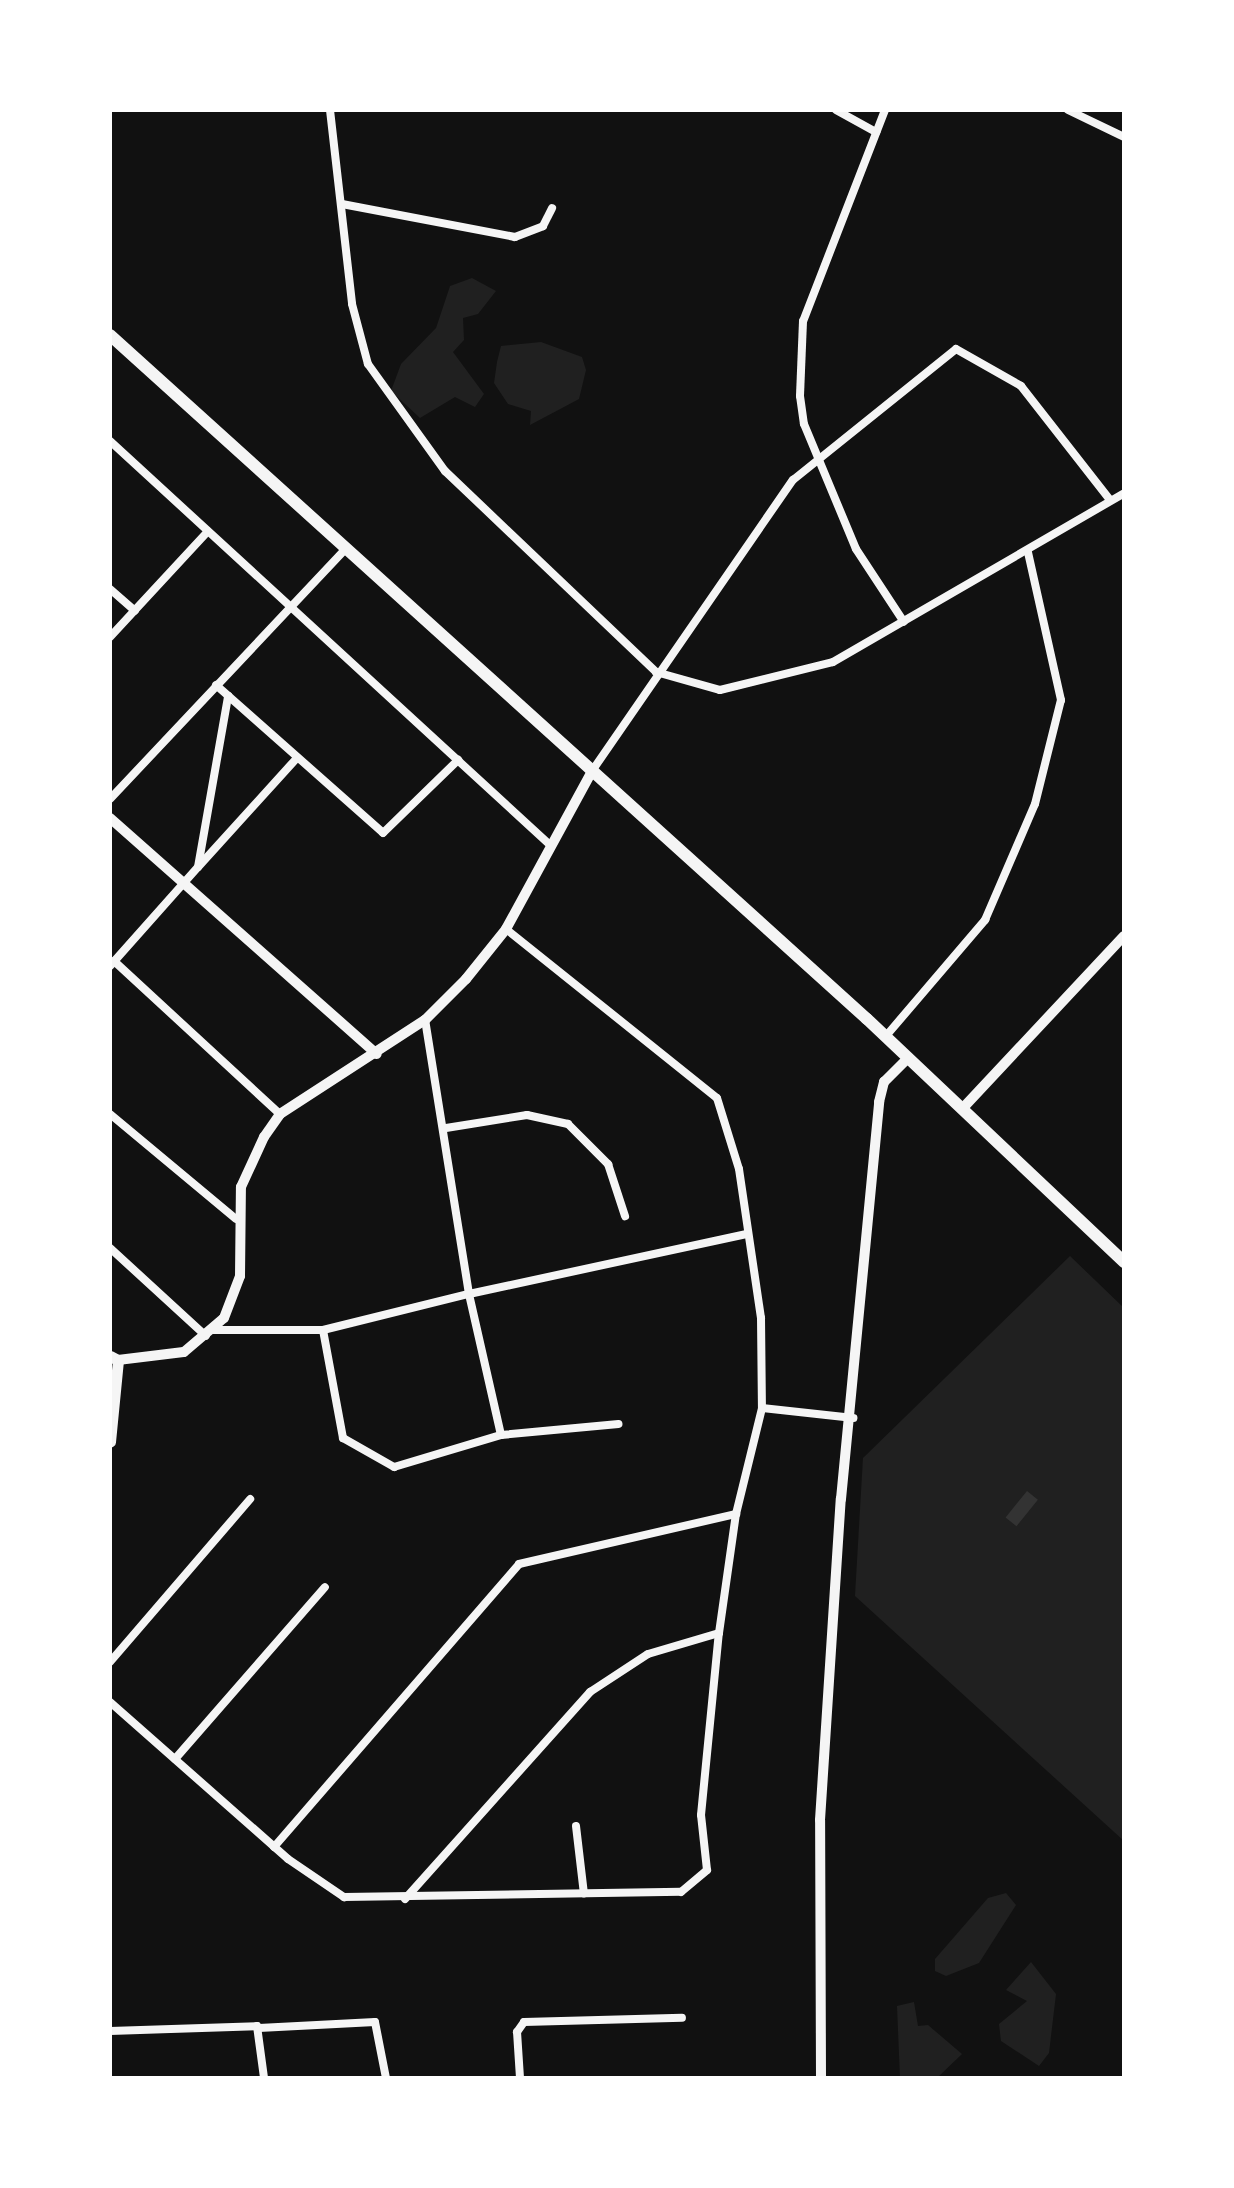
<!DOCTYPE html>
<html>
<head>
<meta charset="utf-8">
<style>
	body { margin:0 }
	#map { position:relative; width:1234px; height:2188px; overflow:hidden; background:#111; font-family:Helvetica,sans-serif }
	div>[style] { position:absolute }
	.green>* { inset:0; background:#202020 }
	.water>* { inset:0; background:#333; transform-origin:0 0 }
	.minor>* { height:8px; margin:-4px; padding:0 4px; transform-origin:4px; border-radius:4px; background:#f5f5f5 }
	.tertiary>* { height:10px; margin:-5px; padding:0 5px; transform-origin:5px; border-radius:5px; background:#f5f5f5 }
	.secondary>* { height:11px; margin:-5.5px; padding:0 5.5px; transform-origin:5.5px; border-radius:5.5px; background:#f5f5f5 }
	.primary>* { height:12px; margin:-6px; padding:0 6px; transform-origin:6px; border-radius:6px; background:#f5f5f5 }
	span { translate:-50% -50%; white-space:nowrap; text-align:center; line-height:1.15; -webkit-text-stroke:6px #fff; paint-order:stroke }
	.frame { position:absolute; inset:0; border:112px solid #fff; pointer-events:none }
</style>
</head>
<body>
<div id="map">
	<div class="green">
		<i style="clip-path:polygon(472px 278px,496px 291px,478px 314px,463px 318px,464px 340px,453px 352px,484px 394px,475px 407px,455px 397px,420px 418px,391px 391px,401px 364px,436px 328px,450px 286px)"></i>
		<i style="clip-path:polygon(541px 342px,582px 357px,586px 370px,579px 399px,530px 425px,531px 411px,508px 404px,494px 383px,497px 362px,501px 346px)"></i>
		<i style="clip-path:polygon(1070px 1256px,1124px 1308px,1124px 1841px,855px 1596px,863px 1458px)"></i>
		<i style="clip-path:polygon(1006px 1893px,1016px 1905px,979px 1963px,946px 1976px,935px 1971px,935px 1959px,988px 1898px)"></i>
		<i style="clip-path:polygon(1031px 1962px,1056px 1994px,1049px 2053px,1039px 2066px,1001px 2041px,999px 2024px,1027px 2001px,1006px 1990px)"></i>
		<i style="clip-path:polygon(914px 2002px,918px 2026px,928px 2025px,962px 2054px,937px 2078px,900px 2078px,897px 2006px)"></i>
	</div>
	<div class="water">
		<i style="left:1027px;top:1491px;width:14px;height:34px;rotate:39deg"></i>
	</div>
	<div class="minor">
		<i style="left:330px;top:110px;width:195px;rotate:83.5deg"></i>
		<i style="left:352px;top:304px;width:62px;rotate:75.1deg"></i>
		<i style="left:368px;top:364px;width:132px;rotate:54.3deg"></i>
		<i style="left:445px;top:471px;width:291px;rotate:43.6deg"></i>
		<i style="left:656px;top:672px;width:66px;rotate:15.7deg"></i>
		<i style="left:720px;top:690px;width:116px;rotate:-13.9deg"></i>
		<i style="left:833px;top:662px;width:337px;rotate:-30.1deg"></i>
		<i style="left:836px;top:110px;width:46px;rotate:28.8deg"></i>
		<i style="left:885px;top:110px;width:226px;rotate:111.2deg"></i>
		<i style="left:803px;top:321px;width:75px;rotate:92.3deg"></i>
		<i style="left:800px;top:396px;width:28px;rotate:82deg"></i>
		<i style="left:804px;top:424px;width:135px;rotate:67.4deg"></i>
		<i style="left:856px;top:549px;width:87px;rotate:56.7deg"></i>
		<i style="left:1068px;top:110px;width:62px;rotate:25.7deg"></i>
		<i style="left:342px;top:204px;width:176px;rotate:10.8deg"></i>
		<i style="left:515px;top:237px;width:30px;rotate:-21deg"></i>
		<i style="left:543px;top:226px;width:20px;rotate:-63deg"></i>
		<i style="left:110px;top:441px;width:595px;rotate:42.55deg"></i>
		<i style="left:110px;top:589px;width:33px;rotate:41deg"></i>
		<i style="left:110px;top:637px;width:144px;rotate:-47.2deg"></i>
		<i style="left:216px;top:685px;width:223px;rotate:41.5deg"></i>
		<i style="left:383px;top:833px;width:105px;rotate:-44.2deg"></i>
		<i style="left:592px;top:771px;width:354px;rotate:-55.4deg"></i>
		<i style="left:793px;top:480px;width:209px;rotate:-38.8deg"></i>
		<i style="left:956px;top:349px;width:75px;rotate:29.6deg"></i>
		<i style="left:1021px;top:386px;width:145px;rotate:52deg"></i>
		<i style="left:110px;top:799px;width:341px;rotate:-46.7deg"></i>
		<i style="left:199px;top:866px;width:144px;rotate:-47.8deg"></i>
		<i style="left:506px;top:929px;width:270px;rotate:38.7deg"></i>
		<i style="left:717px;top:1098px;width:74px;rotate:72.8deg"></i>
		<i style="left:739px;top:1169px;width:151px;rotate:81.6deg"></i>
		<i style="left:761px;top:1318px;width:90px;rotate:89.4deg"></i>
		<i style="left:114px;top:961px;width:226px;rotate:42.7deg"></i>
		<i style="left:110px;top:966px;width:132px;rotate:-48.4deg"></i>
		<i style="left:198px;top:867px;width:174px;rotate:-80deg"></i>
		<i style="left:886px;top:1036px;width:153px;rotate:-49.5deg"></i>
		<i style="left:985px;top:920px;width:126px;rotate:-66.7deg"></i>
		<i style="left:1035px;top:804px;width:107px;rotate:-76deg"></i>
		<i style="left:1061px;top:700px;width:152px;rotate:-102.6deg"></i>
		<i style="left:110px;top:1114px;width:164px;rotate:39.8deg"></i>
		<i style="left:446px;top:1128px;width:82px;rotate:-9.1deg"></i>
		<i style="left:527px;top:1115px;width:42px;rotate:12.4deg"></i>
		<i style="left:568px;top:1124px;width:57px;rotate:45deg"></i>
		<i style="left:608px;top:1164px;width:55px;rotate:71.9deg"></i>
		<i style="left:110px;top:1248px;width:130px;rotate:42.5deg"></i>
		<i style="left:213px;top:1330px;width:110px"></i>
		<i style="left:323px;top:1330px;width:150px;rotate:-13.9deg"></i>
		<i style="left:469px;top:1294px;width:278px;rotate:-99.1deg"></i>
		<i style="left:323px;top:1330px;width:110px;rotate:79.5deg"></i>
		<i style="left:343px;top:1438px;width:59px;rotate:29.6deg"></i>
		<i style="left:394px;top:1467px;width:112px;rotate:-16.7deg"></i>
		<i style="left:501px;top:1435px;width:118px;rotate:-5.4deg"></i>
		<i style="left:501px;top:1435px;width:145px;rotate:-102.8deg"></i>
		<i style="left:469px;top:1294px;width:284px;rotate:-12.2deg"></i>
		<i style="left:110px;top:1662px;width:215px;rotate:-49.3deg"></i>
		<i style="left:110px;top:1702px;width:237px;rotate:41.4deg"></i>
		<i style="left:288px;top:1859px;width:68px;rotate:34.2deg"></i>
		<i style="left:344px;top:1897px;width:337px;rotate:-0.9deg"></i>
		<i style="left:681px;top:1892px;width:34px;rotate:-40deg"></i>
		<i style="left:707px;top:1870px;width:55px;rotate:-96.2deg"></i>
		<i style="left:701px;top:1815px;width:183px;rotate:-84.4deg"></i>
		<i style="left:719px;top:1633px;width:120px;rotate:-81.9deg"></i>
		<i style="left:736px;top:1514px;width:109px;rotate:-76.2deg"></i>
		<i style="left:762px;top:1408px;width:92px;rotate:6.3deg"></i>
		<i style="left:175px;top:1759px;width:228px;rotate:-48.9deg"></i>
		<i style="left:576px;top:1826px;width:68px;rotate:83.3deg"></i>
		<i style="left:274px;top:1847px;width:374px;rotate:-49.1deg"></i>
		<i style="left:519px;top:1564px;width:223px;rotate:-13deg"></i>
		<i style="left:405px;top:1899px;width:278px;rotate:-48.2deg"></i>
		<i style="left:590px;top:1692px;width:69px;rotate:-33.2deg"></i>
		<i style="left:648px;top:1654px;width:74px;rotate:-16.5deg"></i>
		<i style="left:259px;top:2028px;width:116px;rotate:-3deg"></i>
		<i style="left:375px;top:2022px;width:57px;rotate:78.9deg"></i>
		<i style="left:110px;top:2031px;width:147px;rotate:-1.9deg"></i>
		<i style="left:257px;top:2026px;width:52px;rotate:82.3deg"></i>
		<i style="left:520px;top:2078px;width:46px;rotate:-93.7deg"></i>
		<i style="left:517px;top:2032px;width:12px;rotate:-55deg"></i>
		<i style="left:524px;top:2022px;width:158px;rotate:-1.5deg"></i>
	</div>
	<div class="tertiary">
		<i style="left:110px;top:818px;width:356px;rotate:41.5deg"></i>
		<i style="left:962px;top:1109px;width:237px;rotate:-46.9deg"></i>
		<i style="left:118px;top:1360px;width:66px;rotate:-6.9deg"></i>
		<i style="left:184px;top:1352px;width:52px;rotate:-40.4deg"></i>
		<i style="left:224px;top:1318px;width:45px;rotate:-69.1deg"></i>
		<i style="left:240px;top:1276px;width:89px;rotate:-89.4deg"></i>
		<i style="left:241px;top:1187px;width:55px;rotate:-65.3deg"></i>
		<i style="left:264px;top:1137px;width:28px;rotate:-55deg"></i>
		<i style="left:280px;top:1114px;width:173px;rotate:-33deg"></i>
		<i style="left:425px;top:1020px;width:58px;rotate:-45deg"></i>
		<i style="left:466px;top:979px;width:64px;rotate:-51.3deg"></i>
		<i style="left:506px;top:929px;width:180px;rotate:-61.4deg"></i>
		<i style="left:821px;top:2078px;width:258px;rotate:-90.2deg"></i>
		<i style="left:820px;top:1820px;width:322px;rotate:-86.3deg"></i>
		<i style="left:841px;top:1499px;width:399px;rotate:-84.5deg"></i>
		<i style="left:879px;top:1102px;width:21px;rotate:-76deg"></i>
		<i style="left:884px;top:1082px;width:34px;rotate:-45deg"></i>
	</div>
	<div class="secondary">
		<i style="left:110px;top:1356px;width:9px;rotate:27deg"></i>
		<i style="left:118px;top:1360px;width:82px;rotate:95.6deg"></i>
	</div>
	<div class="primary">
		<i style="left:110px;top:335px;width:1020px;rotate:42.1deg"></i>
		<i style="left:867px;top:1019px;width:354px;rotate:43.4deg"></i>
	</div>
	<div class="frame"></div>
</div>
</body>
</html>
